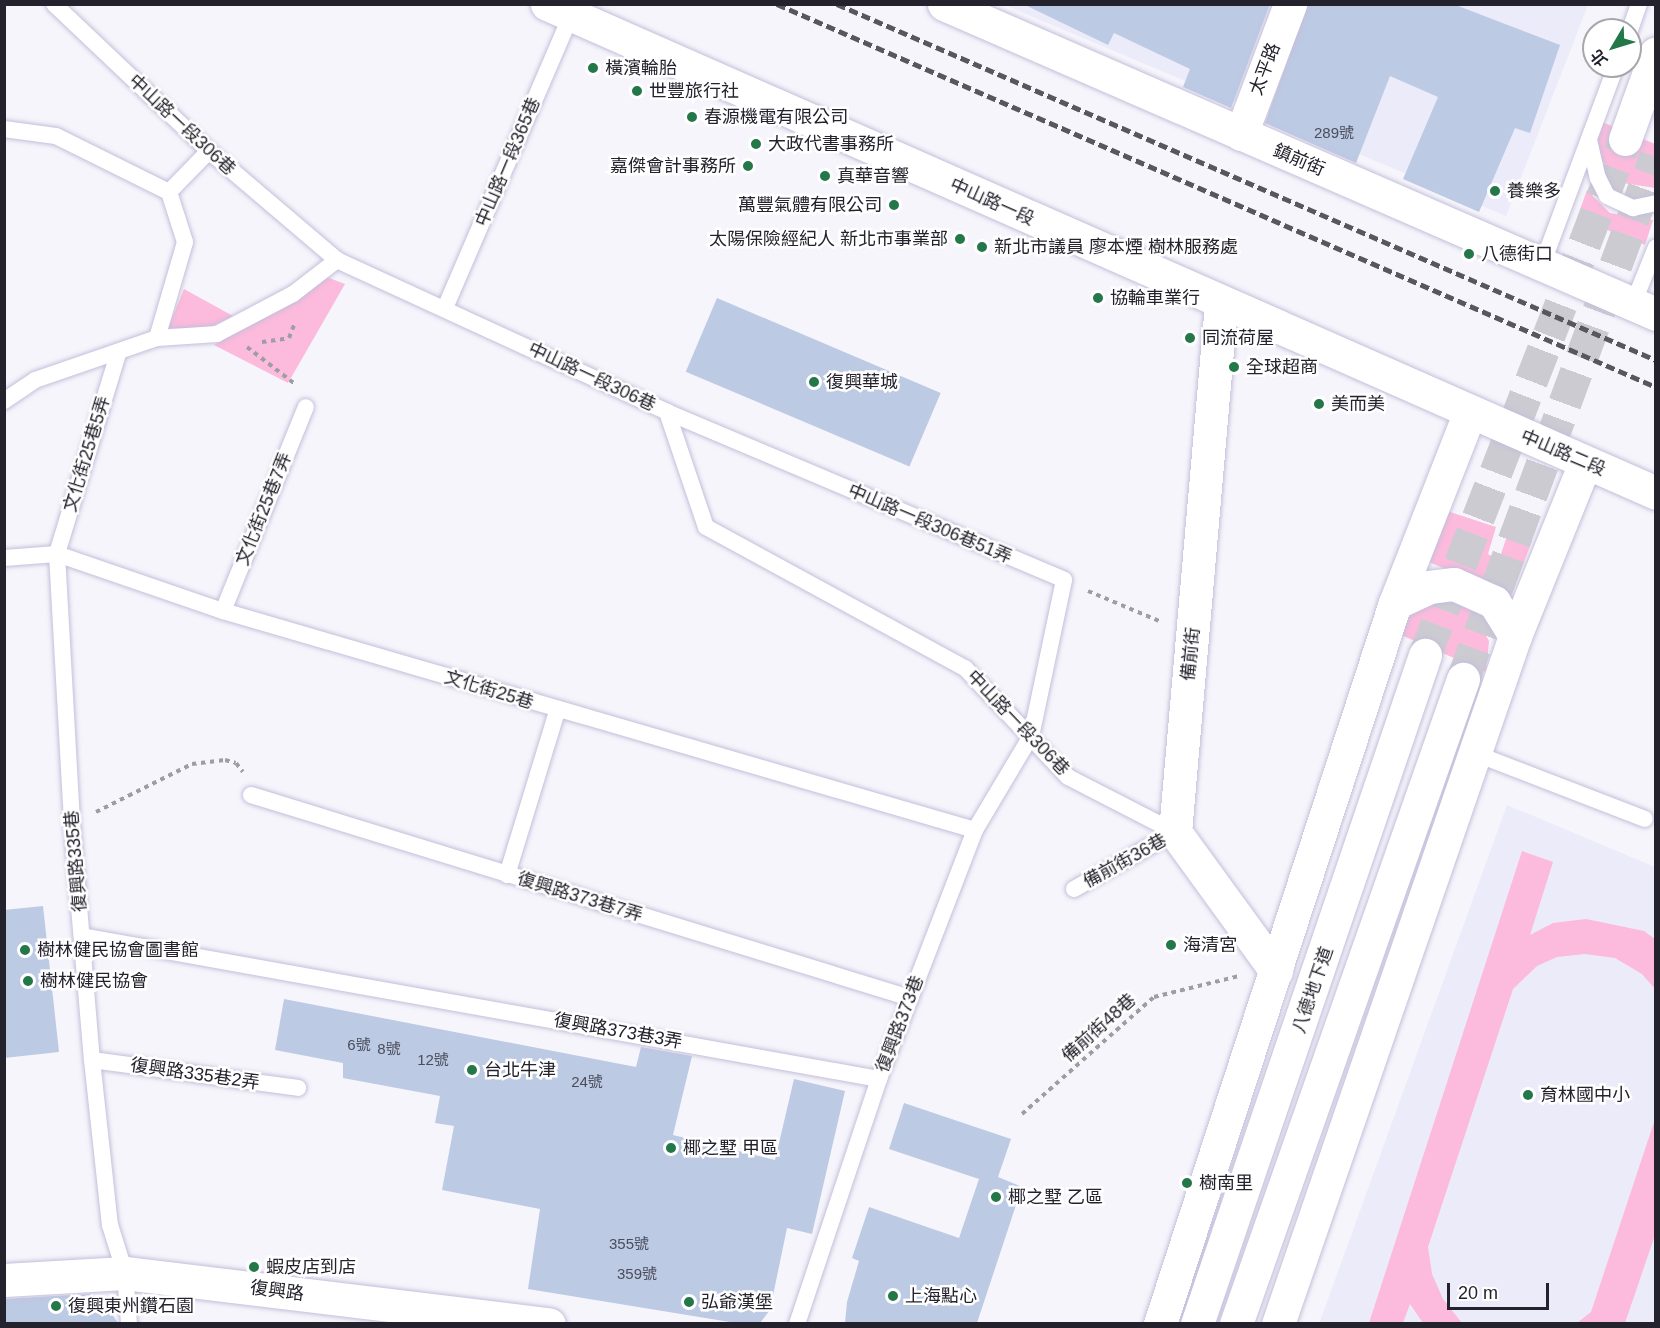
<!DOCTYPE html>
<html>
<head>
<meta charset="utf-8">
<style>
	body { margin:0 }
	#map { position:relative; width:1660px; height:1328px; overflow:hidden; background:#f6f5fb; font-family:Helvetica,"Noto Sans TC",sans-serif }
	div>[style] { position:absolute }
	.built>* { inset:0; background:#ecebf9 }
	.green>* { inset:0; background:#fcbadc }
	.building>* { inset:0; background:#bdcae4; transform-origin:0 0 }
	.secondary-tunnel>* { height:33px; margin-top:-16.5px; transform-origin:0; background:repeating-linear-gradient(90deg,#cccbd2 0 33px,transparent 0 49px) }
	.path>* { height:4px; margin-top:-2px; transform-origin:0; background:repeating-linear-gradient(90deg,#9e9da4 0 4.5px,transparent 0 9px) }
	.roads { filter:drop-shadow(0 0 2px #c3bfdb) drop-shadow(0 0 2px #c3bfdb) }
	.lane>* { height:16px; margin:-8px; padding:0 8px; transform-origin:8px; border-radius:8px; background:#fff }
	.street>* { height:33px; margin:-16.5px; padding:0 16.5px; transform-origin:16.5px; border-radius:16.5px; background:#fff }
	.secondary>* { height:33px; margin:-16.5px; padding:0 16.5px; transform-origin:16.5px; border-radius:16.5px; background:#fff }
	.rail>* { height:4.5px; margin-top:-2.25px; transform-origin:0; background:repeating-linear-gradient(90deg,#585760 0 9px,transparent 0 13.5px) }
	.dots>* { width:16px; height:16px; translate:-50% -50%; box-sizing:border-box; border:3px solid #fff; border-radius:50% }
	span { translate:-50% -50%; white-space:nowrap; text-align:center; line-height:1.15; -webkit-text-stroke:5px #fff; paint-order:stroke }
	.number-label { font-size:15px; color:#4a4d5b }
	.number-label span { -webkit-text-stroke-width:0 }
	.poi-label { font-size:18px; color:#24232d }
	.left { translate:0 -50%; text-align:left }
	.right { translate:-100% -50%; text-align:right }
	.street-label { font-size:18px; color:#24232d }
	.frame { position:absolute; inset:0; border:6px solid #24232d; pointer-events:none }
	.north { position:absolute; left:1582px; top:18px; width:60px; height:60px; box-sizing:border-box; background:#fff; border:2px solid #a7a7ab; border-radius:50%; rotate:232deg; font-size:16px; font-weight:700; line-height:24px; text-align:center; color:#24232d }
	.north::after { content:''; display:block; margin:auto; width:21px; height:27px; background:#237749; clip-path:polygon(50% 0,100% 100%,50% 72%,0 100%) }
	.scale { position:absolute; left:1447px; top:1283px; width:102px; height:27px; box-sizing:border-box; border:3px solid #24232d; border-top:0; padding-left:8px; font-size:18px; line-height:21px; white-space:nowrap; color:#24232d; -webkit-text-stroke:4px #fff; paint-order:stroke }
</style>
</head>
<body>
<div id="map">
	<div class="built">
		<i style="clip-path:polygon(1005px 5px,1588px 5px,1506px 216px)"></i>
		<i style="clip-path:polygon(1507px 805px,1655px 867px,1655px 1323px,1319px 1324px)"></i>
	</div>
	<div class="green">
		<i style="clip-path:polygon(1602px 122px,1655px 144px,1655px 188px,1623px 183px,1602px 161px,1597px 142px)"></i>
		<i style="clip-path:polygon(1587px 190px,1610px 213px,1653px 220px,1645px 245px,1577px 218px)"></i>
		<i style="clip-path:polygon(324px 276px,345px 284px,288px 383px,214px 345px)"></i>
		<i style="clip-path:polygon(184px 289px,233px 316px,206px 329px,168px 328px)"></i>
		<i style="clip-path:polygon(1441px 509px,1496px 527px,1488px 554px,1499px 560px,1508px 533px,1532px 541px,1511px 596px,1424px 560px)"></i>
		<i style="clip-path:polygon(1441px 595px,1467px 606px,1476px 617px,1489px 641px,1486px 672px,1392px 631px,1402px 612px)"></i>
		<i style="clip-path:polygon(1522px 851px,1553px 862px,1530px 935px,1553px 923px,1586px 919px,1644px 931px,1655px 939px,1655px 989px,1642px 974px,1615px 958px,1585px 954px,1557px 957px,1537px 966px,1513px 989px,1428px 1247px,1432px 1274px,1443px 1299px,1462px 1323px,1423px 1323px,1410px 1304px,1403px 1323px,1369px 1323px)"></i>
		<i style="clip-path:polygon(1655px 1119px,1655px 1235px,1625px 1323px,1577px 1323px,1591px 1312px)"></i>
	</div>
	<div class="building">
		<i style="clip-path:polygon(1023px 4px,1270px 4px,1231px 108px,1183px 87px,1190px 69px,1114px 33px,1108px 45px)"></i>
		<i style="clip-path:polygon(1308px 4px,1453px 4px,1560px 45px,1530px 133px,1515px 128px,1479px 212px,1403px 179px,1438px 97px,1390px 76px,1356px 163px,1265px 123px)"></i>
		<i style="left:717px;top:298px;width:243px;height:80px;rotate:23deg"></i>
		<i style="clip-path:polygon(43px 906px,59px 1052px,4px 1058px,4px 910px)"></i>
		<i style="clip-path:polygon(284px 999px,636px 1067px,641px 1047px,692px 1056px,673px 1135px,775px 1160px,794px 1079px,845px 1091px,812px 1234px,787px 1228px,770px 1310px,760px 1323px,736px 1323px,528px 1289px,540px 1209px,442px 1190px,454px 1126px,435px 1123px,440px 1096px,343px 1078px,343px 1063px,275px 1050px)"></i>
		<i style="clip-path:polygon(904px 1103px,1011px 1139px,998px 1177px,1022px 1187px,977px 1323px,845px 1323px,847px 1302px,859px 1261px,852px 1258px,869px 1207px,959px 1238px,979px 1179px,889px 1149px)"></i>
		<i style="clip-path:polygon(89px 1294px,101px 1298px,118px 1323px,4px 1323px,4px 1299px)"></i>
	</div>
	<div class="secondary-tunnel">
		<i style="left:1425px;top:655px;width:553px;rotate:-68.81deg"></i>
		<i style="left:1463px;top:679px;width:557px;rotate:-69.74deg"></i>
	</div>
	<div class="path">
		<i style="left:262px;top:342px;width:27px;rotate:-8deg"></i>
		<i style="left:289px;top:338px;width:17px;rotate:-69deg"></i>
		<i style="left:247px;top:347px;width:61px;rotate:37.6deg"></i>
		<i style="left:1088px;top:591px;width:77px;rotate:22.9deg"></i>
		<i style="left:96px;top:812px;width:107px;rotate:-26.6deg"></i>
		<i style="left:192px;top:764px;width:33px;rotate:-7deg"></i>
		<i style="left:225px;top:760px;width:11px;rotate:15deg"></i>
		<i style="left:236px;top:763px;width:11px;rotate:52deg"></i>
		<i style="left:1022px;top:1114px;width:176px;rotate:-41.6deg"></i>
		<i style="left:1154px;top:997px;width:88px;rotate:-13.9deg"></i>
	</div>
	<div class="roads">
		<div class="lane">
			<i style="left:54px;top:4px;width:214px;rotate:43.5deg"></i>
			<i style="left:209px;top:151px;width:168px;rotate:40.4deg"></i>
			<i style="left:337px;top:260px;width:363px;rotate:24.7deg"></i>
			<i style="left:667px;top:412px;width:121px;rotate:71.3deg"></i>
			<i style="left:706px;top:527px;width:295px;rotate:28.6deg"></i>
			<i style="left:965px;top:668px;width:150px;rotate:46.6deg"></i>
			<i style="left:1068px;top:777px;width:120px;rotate:27.2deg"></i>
			<i style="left:1630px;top:30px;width:28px;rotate:-71deg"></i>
			<i style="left:4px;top:129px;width:52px;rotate:7.7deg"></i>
			<i style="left:56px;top:136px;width:126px;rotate:26.4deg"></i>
			<i style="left:1589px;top:140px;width:39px;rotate:77deg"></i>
			<i style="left:1598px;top:178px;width:20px;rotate:63deg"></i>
			<i style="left:1607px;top:196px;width:29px;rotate:25deg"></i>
			<i style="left:1633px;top:208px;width:24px;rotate:-12deg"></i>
			<i style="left:1542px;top:265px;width:212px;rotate:-69.6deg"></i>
			<i style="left:1633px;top:304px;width:61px;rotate:-68deg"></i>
			<i style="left:445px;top:308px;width:319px;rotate:-66.7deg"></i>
			<i style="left:157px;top:338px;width:100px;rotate:-73.7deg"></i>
			<i style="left:185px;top:242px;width:52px;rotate:-107.7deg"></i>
			<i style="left:169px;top:192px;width:57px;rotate:-45.7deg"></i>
			<i style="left:118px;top:354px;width:209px;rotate:107deg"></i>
			<i style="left:57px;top:554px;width:269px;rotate:86.8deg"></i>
			<i style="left:72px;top:823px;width:238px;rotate:85.2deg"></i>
			<i style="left:92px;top:1060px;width:166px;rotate:83.8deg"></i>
			<i style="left:110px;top:1225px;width:50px;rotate:72.6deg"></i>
			<i style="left:125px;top:1273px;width:51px;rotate:85.5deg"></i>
			<i style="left:4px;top:401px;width:37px;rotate:-34deg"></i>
			<i style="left:35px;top:380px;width:129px;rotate:-19deg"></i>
			<i style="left:157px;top:338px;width:60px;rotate:-3.8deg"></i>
			<i style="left:217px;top:334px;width:86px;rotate:-27.8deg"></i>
			<i style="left:293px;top:294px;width:56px;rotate:-37.7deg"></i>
			<i style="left:667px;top:412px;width:431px;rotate:22.9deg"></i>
			<i style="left:1064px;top:580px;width:159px;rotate:101.9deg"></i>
			<i style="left:1031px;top:736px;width:109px;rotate:120.8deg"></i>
			<i style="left:975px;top:830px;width:267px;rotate:111.1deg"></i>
			<i style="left:879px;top:1079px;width:258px;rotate:108.5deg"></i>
			<i style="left:4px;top:558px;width:53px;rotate:-4.3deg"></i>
			<i style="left:57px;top:554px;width:176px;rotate:19deg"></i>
			<i style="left:223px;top:611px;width:783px;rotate:16.24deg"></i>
			<i style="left:223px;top:611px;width:220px;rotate:-67.9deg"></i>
			<i style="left:1474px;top:753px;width:183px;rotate:21.1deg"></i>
			<i style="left:251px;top:795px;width:690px;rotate:17.12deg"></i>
			<i style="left:507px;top:875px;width:171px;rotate:-73deg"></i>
			<i style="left:1074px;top:889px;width:116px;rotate:-29.4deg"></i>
			<i style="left:82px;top:936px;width:810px;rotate:10.17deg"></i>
			<i style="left:92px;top:1060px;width:208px;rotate:7.7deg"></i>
		</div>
		<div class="street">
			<i style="left:944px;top:4px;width:777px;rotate:23.53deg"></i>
			<i style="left:1241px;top:134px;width:139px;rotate:-69.3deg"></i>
			<i style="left:1221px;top:304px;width:530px;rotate:94.98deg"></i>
			<i style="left:1175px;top:832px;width:172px;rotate:54deg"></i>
			<i style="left:1395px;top:603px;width:38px;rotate:-25deg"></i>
			<i style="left:1429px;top:587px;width:25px;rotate:-7deg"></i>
			<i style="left:1454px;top:584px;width:44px;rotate:24.2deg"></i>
			<i style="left:1494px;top:602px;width:40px;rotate:58deg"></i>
			<i style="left:4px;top:1280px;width:121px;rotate:-3.3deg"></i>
			<i style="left:125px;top:1273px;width:427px;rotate:6.9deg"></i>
			<i style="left:1160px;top:1324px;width:758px;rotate:-71.95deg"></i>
			<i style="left:1395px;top:603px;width:203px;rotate:-68.6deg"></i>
			<i style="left:1278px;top:1324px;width:728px;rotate:-70.99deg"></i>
			<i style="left:1515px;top:636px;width:187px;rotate:-68deg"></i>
		</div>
		<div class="secondary">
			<i style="left:547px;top:4px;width:1212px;rotate:23.79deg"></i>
			<i style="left:1625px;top:139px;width:91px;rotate:-70.2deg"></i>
			<i style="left:1197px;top:1324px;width:707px;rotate:-71.18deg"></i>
			<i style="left:1236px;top:1324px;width:684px;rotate:-70.61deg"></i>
		</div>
	</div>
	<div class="rail">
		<i style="left:777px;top:4px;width:959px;rotate:23.54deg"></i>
		<i style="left:837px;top:4px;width:893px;rotate:23.49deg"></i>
	</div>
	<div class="dots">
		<i style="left:593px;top:68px;background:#237749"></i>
		<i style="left:637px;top:91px;background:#237749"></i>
		<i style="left:692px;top:117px;background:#237749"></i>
		<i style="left:756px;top:144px;background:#237749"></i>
		<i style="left:748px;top:166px;background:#237749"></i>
		<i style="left:825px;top:176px;background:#237749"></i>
		<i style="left:1495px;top:191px;background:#237749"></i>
		<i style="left:894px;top:205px;background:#237749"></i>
		<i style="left:960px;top:239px;background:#237749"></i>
		<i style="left:982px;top:247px;background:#237749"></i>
		<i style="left:1469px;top:254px;background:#237749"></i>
		<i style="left:1098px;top:298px;background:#237749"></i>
		<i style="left:1190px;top:338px;background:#237749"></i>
		<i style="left:1234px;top:367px;background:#237749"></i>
		<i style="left:814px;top:382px;background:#237749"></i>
		<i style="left:1319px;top:404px;background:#237749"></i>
		<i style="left:1171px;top:945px;background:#237749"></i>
		<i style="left:25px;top:950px;background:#237749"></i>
		<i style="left:28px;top:981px;background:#237749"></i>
		<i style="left:472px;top:1070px;background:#237749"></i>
		<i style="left:1528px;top:1095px;background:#237749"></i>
		<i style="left:671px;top:1148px;background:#237749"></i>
		<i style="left:1187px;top:1183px;background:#237749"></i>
		<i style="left:996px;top:1197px;background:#237749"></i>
		<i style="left:254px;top:1267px;background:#237749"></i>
		<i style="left:893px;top:1296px;background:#237749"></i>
		<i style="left:689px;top:1302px;background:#237749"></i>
		<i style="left:56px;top:1306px;background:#237749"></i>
	</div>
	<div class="number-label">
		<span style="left:1334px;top:133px">289號</span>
		<span style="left:359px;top:1045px">6號</span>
		<span style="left:389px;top:1049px">8號</span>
		<span style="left:433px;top:1060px">12號</span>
		<span style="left:587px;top:1082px">24號</span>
		<span style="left:629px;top:1244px">355號</span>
		<span style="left:637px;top:1274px">359號</span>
	</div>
	<div class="poi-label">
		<span class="left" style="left:605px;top:68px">橫濱輪胎</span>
		<span class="left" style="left:649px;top:91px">世豐旅行社</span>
		<span class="left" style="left:704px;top:117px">春源機電有限公司</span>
		<span class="left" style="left:768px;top:144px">大政代書事務所</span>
		<span class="right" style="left:736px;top:166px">嘉傑會計事務所</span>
		<span class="left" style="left:837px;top:176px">真華音響</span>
		<span class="left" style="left:1507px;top:191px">養樂多</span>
		<span class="right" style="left:882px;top:205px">萬豐氣體有限公司</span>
		<span class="right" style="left:948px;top:239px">太陽保險經紀人 新北市事業部</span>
		<span class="left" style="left:994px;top:247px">新北市議員 廖本煙 樹林服務處</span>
		<span class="left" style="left:1481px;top:254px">八德街口</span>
		<span class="left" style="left:1110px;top:298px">協輪車業行</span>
		<span class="left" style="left:1202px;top:338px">同流荷屋</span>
		<span class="left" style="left:1246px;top:367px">全球超商</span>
		<span class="left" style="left:826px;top:382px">復興華城</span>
		<span class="left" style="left:1331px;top:404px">美而美</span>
		<span class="left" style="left:1183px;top:945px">海清宮</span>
		<span class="left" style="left:37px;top:950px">樹林健民協會圖書館</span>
		<span class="left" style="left:40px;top:981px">樹林健民協會</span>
		<span class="left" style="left:484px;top:1070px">台北牛津</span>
		<span class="left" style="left:1540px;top:1095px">育林國中小</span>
		<span class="left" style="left:683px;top:1148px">椰之墅 甲區</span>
		<span class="left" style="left:1199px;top:1183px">樹南里</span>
		<span class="left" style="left:1008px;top:1197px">椰之墅 乙區</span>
		<span class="left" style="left:266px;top:1267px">蝦皮店到店</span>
		<span class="left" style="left:905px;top:1296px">上海點心</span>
		<span class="left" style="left:701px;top:1302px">弘爺漢堡</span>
		<span class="left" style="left:68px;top:1306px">復興東州鑽石園</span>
	</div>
	<div class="street-label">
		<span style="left:1265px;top:69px;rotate:-69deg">太平路</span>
		<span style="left:182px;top:125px;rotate:43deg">中山路一段306巷</span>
		<span style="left:1299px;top:160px;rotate:23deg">鎮前街</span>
		<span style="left:508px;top:162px;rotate:-67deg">中山路一段365巷</span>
		<span style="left:992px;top:202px;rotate:24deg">中山路一段</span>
		<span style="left:592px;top:377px;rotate:25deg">中山路一段306巷</span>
		<span style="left:1563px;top:453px;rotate:23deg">中山路二段</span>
		<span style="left:87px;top:454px;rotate:-73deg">文化街25巷5弄</span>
		<span style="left:264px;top:509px;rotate:-68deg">文化街25巷7弄</span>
		<span style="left:930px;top:524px;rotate:23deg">中山路一段306巷51弄</span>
		<span style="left:1191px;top:654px;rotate:-84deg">備前街</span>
		<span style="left:489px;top:690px;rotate:17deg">文化街25巷</span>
		<span style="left:1018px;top:723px;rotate:46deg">中山路一段306巷</span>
		<span style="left:76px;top:861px;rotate:-95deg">復興路335巷</span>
		<span style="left:1125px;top:861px;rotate:-29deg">備前街36巷</span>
		<span style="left:580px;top:897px;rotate:17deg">復興路373巷7弄</span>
		<span style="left:1313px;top:990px;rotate:-71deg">八德地下道</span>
		<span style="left:900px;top:1024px;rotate:-69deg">復興路373巷</span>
		<span style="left:1099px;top:1028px;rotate:-42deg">備前街48巷</span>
		<span style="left:618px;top:1031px;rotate:10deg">復興路373巷3弄</span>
		<span style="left:195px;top:1074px;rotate:8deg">復興路335巷2弄</span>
		<span style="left:277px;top:1291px;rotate:7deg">復興路</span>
	</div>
	<div class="frame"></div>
	<div class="north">北</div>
	<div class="scale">20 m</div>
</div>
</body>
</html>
